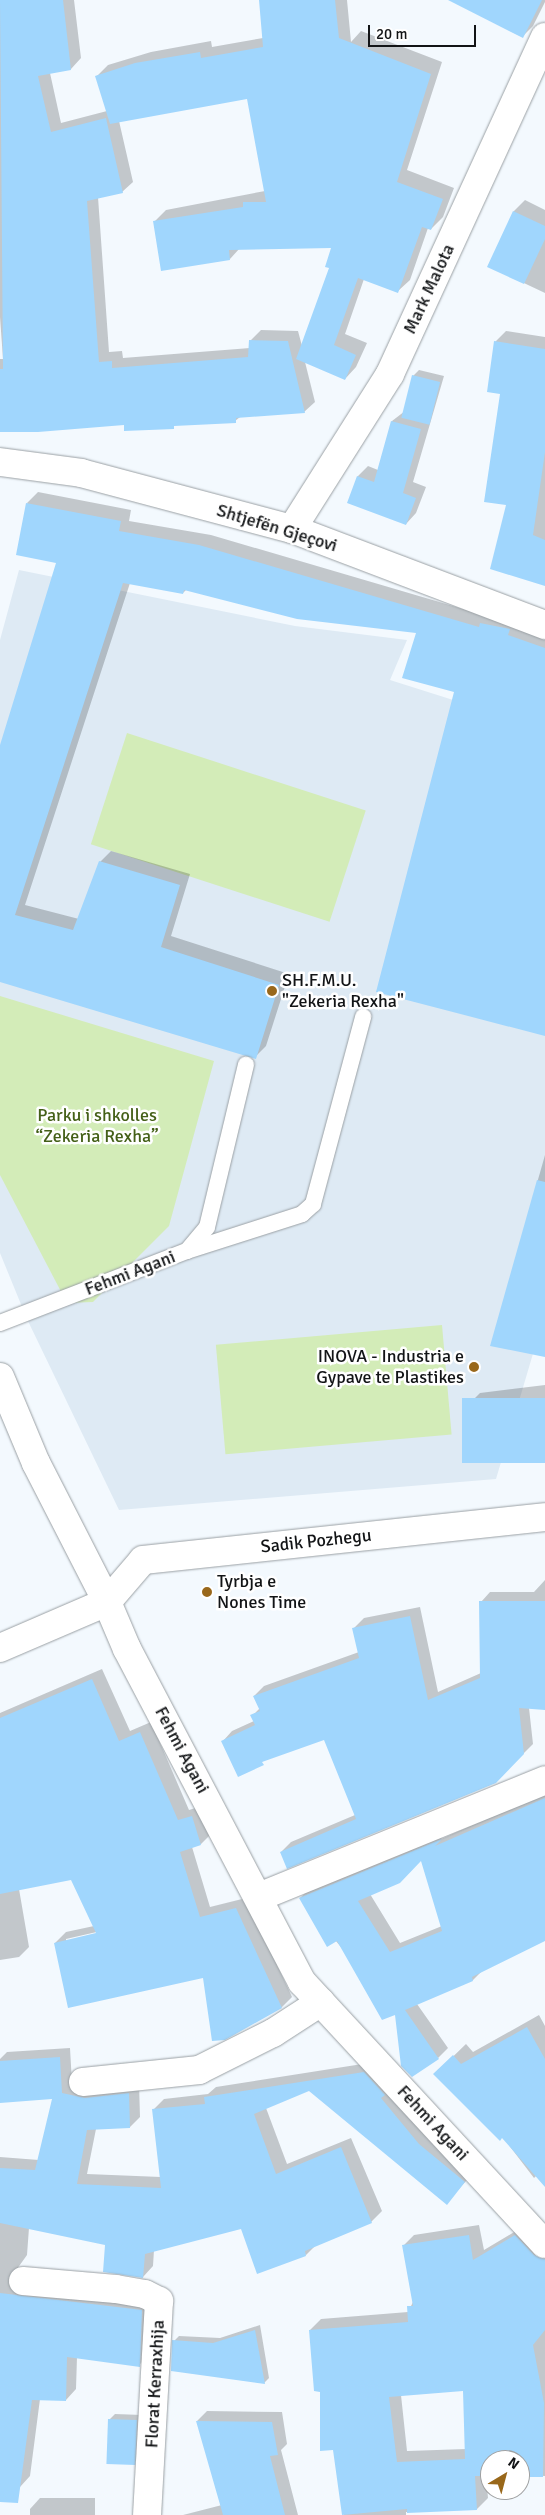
<!DOCTYPE html>
<html>
<head>
<meta charset="utf-8">
<style>
	body { margin:0 }
	#map { position:relative; width:545px; height:2515px; overflow:hidden; background:#f3f9fe; font-family:Signika,sans-serif }
	div>[style] { position:absolute }
	.built>* { inset:0; background:#deeaf4 }
	.green>* { inset:0; background:#d3ecb8; transform-origin:0 0 }
	.shadow>* { inset:0; background:#0003 }
	.building>* { inset:0; background:#a0d6fd; transform-origin:0 0 }
	.roads { filter:drop-shadow(0 0 1px #9aa0a4) drop-shadow(0 0 1px #9aa0a4) }
	.lane>* { height:16px; margin:-8px; padding:0 8px; transform-origin:8px; border-radius:8px; background:#fff }
	.street>* { height:28px; margin:-14px; padding:0 14px; transform-origin:14px; border-radius:14px; background:#fff }
	.dots>* { width:14px; height:14px; translate:-50% -50%; box-sizing:border-box; border:2px solid #fff; border-radius:50% }
	span { translate:-50% -50%; white-space:nowrap; text-align:center; line-height:1.15; -webkit-text-stroke:5px #fff; paint-order:stroke }
	.street-label { font-size:18px; color:#121416 }
	.poi-label { font-size:18px; color:#121416 }
	.left { translate:0 -50%; text-align:left }
	.right { translate:-100% -50%; text-align:right }
	.park-label { font-size:18px; color:#446018 }
	.north { position:absolute; left:480px; top:2450px; width:50px; height:50px; box-sizing:border-box; background:#fff; border:1px solid #a0a1a2; border-radius:50%; rotate:37deg; font-size:14px; font-weight:700; line-height:20px; text-align:center; color:#121416 }
	.north::after { content:''; display:block; margin:auto; width:18px; height:22px; background:#99681b; clip-path:polygon(50% 0,100% 100%,50% 72%,0 100%) }
	.scale { position:absolute; left:368px; top:25px; width:108px; height:22px; box-sizing:border-box; border:2px solid #121416; border-top:0; padding-left:6px; font-size:15px; line-height:18px; white-space:nowrap; color:#121416; -webkit-text-stroke:4px #fff; paint-order:stroke }
</style>
</head>
<body>
<div id="map">
	<div class="built">
		<i style="clip-path:polygon(19px 570px,295px 626px,407px 640px,390px 680px,545px 729px,545px 1313px,496px 1479px,119px 1510px,27px 1319px,0 1253px,0 640px)"></i>
	</div>
	<div class="green">
		<i style="left:127px;top:733px;width:251px;height:117px;rotate:18deg"></i>
		<i style="clip-path:polygon(0 996px,214px 1061px,169px 1226px,93px 1302px,67px 1303px,0 1175px)"></i>
		<i style="left:442px;top:1325px;width:110px;height:227px;rotate:85deg"></i>
	</div>
	<div class="shadow">
		<i style="clip-path:polygon(evenodd,0 0,74px 0,81px 58px,71px 69px,50px 73px,61px 123px,107px 111px,97px 76px,108px 65px,151px 52px,211px 41px,212px 47px,263px 38px,260px 0,347px 0,351px 42px,361px 31px,442px 62px,407px 170px,454px 188px,443px 217px,431px 229px,428px 228px,410px 280px,398px 291px,364px 279px,345px 334px,367px 343px,356px 367px,345px 379px,305px 362px,315px 402px,304px 412px,240px 417px,235px 421px,176px 424px,173px 427px,125px 424px,0 431px,0 359px,3px 359px,0 317px,0 0,248px 98px,265px 191px,166px 210px,155px 221px,230px 259px,240px 248px,333px 247px,330px 267px,302px 346px,298px 331px,261px 330px,250px 341px,250px 348px,123px 358px,122px 351px,109px 352px,98px 197px,122px 192px,133px 182px,119px 121px,248px 98px)"></i>
		<i style="clip-path:polygon(451px 0,545px 0,545px 2px,533px 26px,523px 36px)"></i>
		<i style="clip-path:polygon(525px 200px,545px 210px,545px 293px,488px 266px,514px 211px)"></i>
		<i style="clip-path:polygon(506px 331px,545px 337px,545px 585px,508px 504px,502px 393px,495px 342px)"></i>
		<i style="clip-path:polygon(419px 370px,444px 376px,413px 482px,426px 487px,416px 513px,406px 524px,349px 502px,358px 476px,368px 466px,378px 470px,392px 421px,405px 411px,413px 376px)"></i>
		<i style="clip-path:polygon(38px 492px,131px 510px,129px 521px,211px 535px,545px 633px,545px 1035px,455px 691px,417px 632px,187px 589px,183px 593px,130px 583px,25px 905px,79px 919px,100px 862px,111px 851px,190px 874px,171px 936px,289px 974px,266px 1046px,255px 1057px,0 981px,0 749px,58px 562px,27px 503px)"></i>
		<i style="clip-path:polygon(545px 1155px,545px 1352px,491px 1345px)"></i>
		<i style="clip-path:polygon(545px 1385px,545px 1461px,465px 1408px,480px 1393px)"></i>
		<i style="clip-path:polygon(545px 1580px,545px 1708px,529px 1708px,533px 1744px,505px 1772px,281px 1852px,291px 1842px,355px 1815px,325px 1738px,268px 1758px,239px 1775px,223px 1741px,232px 1731px,254px 1721px,252px 1716px,260px 1708px,254px 1696px,264px 1686px,359px 1652px,354px 1628px,364px 1618px,420px 1607px,438px 1692px,481px 1673px,481px 1602px,490px 1592px,534px 1592px)"></i>
		<i style="clip-path:polygon(evenodd,102px 1669px,130px 1731px,151px 1722px,189px 1810px,202px 1806px,211px 1834px,201px 1844px,192px 1847px,210px 1907px,246px 1898px,292px 1997px,282px 2007px,224px 2038px,204px 1976px,55px 1943px,66px 1932px,94px 1926px,72px 1878px,19px 1889px,29px 1947px,19px 1957px,0 1960px,0 1713px,102px 1669px,101px 1931px,102px 1933px,66px 1941px,66px 1939px,101px 1931px)"></i>
		<i style="clip-path:polygon(evenodd,545px 1793px,545px 1938px,483px 1970px,473px 1980px,417px 2004px,448px 2048px,438px 2058px,396px 2013px,300px 1898px,310px 1888px,447px 1832px,441px 1839px,545px 1793px,421px 1859px,442px 1926px,400px 1943px,370px 1894px,421px 1859px)"></i>
		<i style="clip-path:polygon(539px 2015px,545px 2026px,545px 2167px,534px 2178px,502px 2136px,435px 2074px,466px 2044px,473px 2052px)"></i>
		<i style="clip-path:polygon(70px 2048px,72px 2083px,139px 2083px,140px 2117px,130px 2127px,96px 2129px,87px 2174px,161px 2177px,153px 2110px,164px 2099px,208px 2094px,216px 2087px,375px 2062px,475px 2171px,449px 2200px,309px 2089px,266px 2108px,287px 2164px,351px 2138px,382px 2211px,371px 2222px,316px 2245px,306px 2255px,241px 2227px,154px 2250px,153px 2266px,143px 2277px,106px 2244px,29px 2228px,27px 2255px,17px 2269px,152px 2300px,150px 2355px,139px 2365px,77px 2357px,76px 2389px,66px 2400px,40px 2399px,30px 2476px,20px 2487px,0 2484px,0 2157px,39px 2160px,54px 2098px,0 2102px,0 2059px,7px 2052px)"></i>
		<i style="clip-path:polygon(evenodd,479px 2225px,484px 2250px,521px 2228px,545px 2248px,545px 2476px,520px 2475px,520px 2460px,490px 2460px,490px 2475px,486px 2475px,488px 2498px,477px 2509px,406px 2512px,406px 2515px,344px 2515px,334px 2448px,310px 2330px,321px 2319px,408px 2312px,413px 2302px,403px 2246px,414px 2235px,479px 2225px,464px 2390px,466px 2449px,407px 2451px,401px 2395px,464px 2390px)"></i>
		<i style="clip-path:polygon(260px 2325px,269px 2378px,264px 2383px,174px 2341px,179px 2336px,220px 2338px)"></i>
		<i style="clip-path:polygon(207px 2411px,282px 2412px,287px 2444px,281px 2450px,298px 2515px,183px 2515px,222px 2505px,197px 2421px)"></i>
		<i style="clip-path:polygon(115px 2414px,142px 2415px,139px 2458px,134px 2463px,109px 2420px)"></i>
		<i style="clip-path:polygon(40px 2498px,95px 2498px,95px 2515px,30px 2515px,30px 2509px)"></i>
	</div>
	<div class="building">
		<i style="clip-path:polygon(0 0,63px 0,71px 70px,38px 76px,51px 132px,106px 118px,123px 193px,87px 201px,99px 362px,112px 361px,112px 368px,248px 357px,249px 340px,288px 341px,305px 413px,236px 418px,236px 423px,174px 426px,174px 429px,124px 431px,124px 425px,38px 432px,0 432px,0 369px,3px 369px)"></i>
		<i style="clip-path:polygon(259px 0,335px 0,339px 38px,431px 74px,397px 182px,443px 199px,431px 230px,422px 227px,398px 293px,358px 278px,334px 345px,356px 355px,345px 380px,296px 359px,329px 268px,325px 267px,331px 248px,229px 250px,230px 260px,161px 271px,153px 221px,243px 207px,243px 202px,266px 202px,247px 99px,110px 124px,95px 76px,135px 63px,200px 52px,201px 58px,263px 47px)"></i>
		<i style="clip-path:polygon(448px 0,542px 0,523px 38px)"></i>
		<i style="clip-path:polygon(513px 211px,545px 226px,545px 239px,524px 284px,487px 267px)"></i>
		<i style="clip-path:polygon(494px 341px,545px 349px,545px 452px,533px 535px,545px 540px,545px 586px,490px 569px,506px 505px,484px 502px,500px 394px,487px 392px)"></i>
		<i style="left:412px;top:375px;width:29px;height:44px;rotate:14deg"></i>
		<i style="clip-path:polygon(391px 421px,421px 429px,403px 493px,416px 498px,406px 525px,347px 503px,357px 476px,374px 482px)"></i>
		<i style="clip-path:polygon(26px 503px,121px 521px,119px 531px,199px 545px,479px 627px,480px 623px,510px 629px,508px 635px,545px 648px,545px 1036px,376px 992px,454px 692px,402px 678px,416px 633px,297px 619px,184px 590px,183px 594px,123px 583px,15px 915px,73px 930px,99px 861px,180px 885px,161px 947px,279px 985px,256px 1059px,0 982px,0 745px,56px 563px,16px 555px)"></i>
		<i style="clip-path:polygon(537px 1180px,545px 1182px,545px 1357px,490px 1346px)"></i>
		<i style="left:545px;top:1398px;width:65px;height:83px;rotate:90deg"></i>
		<i style="clip-path:polygon(479px 1601px,545px 1601px,545px 1710px,519px 1708px,524px 1754px,496px 1783px,287px 1869px,280px 1852px,356px 1819px,324px 1740px,262px 1762px,264px 1765px,238px 1777px,221px 1741px,255px 1725px,250px 1715px,260px 1711px,253px 1696px,359px 1658px,352px 1628px,410px 1616px,428px 1700px,480px 1678px)"></i>
		<i style="clip-path:polygon(92px 1679px,119px 1741px,140px 1732px,178px 1820px,192px 1816px,201px 1845px,180px 1852px,200px 1917px,236px 1908px,282px 2008px,225px 2040px,212px 2041px,203px 1978px,68px 2008px,54px 1943px,96px 1933px,71px 1880px,0 1894px,0 1718px)"></i>
		<i style="clip-path:polygon(evenodd,545px 1798px,545px 1941px,472px 1977px,473px 1981px,405px 2010px,439px 2059px,412px 2077px,401px 2066px,395px 2015px,382px 2020px,337px 1941px,327px 1947px,299px 1898px,442px 1839px,435px 1846px,545px 1798px,421px 1861px,442px 1931px,390px 1952px,358px 1901px,400px 1883px,421px 1861px)"></i>
		<i style="clip-path:polygon(527px 2027px,545px 2059px,545px 2187px,502px 2138px,500px 2141px,433px 2074px,453px 2055px,461px 2064px)"></i>
		<i style="clip-path:polygon(60px 2057px,62px 2093px,85px 2098px,129px 2093px,130px 2128px,87px 2130px,77px 2184px,161px 2188px,152px 2109px,205px 2104px,204px 2097px,364px 2072px,385px 2095px,381px 2098px,419px 2144px,465px 2182px,447px 2205px,309px 2091px,254px 2114px,276px 2174px,341px 2147px,372px 2223px,305px 2251px,306px 2256px,257px 2274px,241px 2229px,145px 2254px,143px 2278px,103px 2272px,105px 2245px,0 2223px,0 2168px,35px 2170px,52px 2099px,0 2103px,0 2061px)"></i>
		<i style="clip-path:polygon(evenodd,469px 2235px,473px 2260px,515px 2235px,534px 2255px,545px 2259px,545px 2330px,533px 2345px,544px 2403px,543px 2477px,520px 2477px,520px 2460px,490px 2460px,490px 2476px,475px 2476px,477px 2510px,407px 2513px,407px 2509px,342px 2515px,333px 2450px,320px 2451px,320px 2392px,314px 2391px,309px 2330px,408px 2322px,407px 2306px,413px 2306px,402px 2245px,469px 2235px,463px 2391px,465px 2459px,397px 2462px,389px 2397px,463px 2391px)"></i>
		<i style="clip-path:polygon(0 2293px,142px 2310px,140px 2367px,67px 2357px,66px 2401px,32px 2400px,18px 2503px,0 2502px)"></i>
		<i style="clip-path:polygon(255px 2330px,265px 2384px,171px 2371px,172px 2340px,213px 2343px)"></i>
		<i style="left:108px;top:2419px;width:29px;height:45px;rotate:2deg"></i>
		<i style="clip-path:polygon(196px 2421px,272px 2422px,278px 2455px,270px 2456px,285px 2515px,223px 2515px)"></i>
	</div>
	<div class="roads">
		<div class="lane">
			<i style="left:187px;top:1251px;width:121px;rotate:-17.8deg"></i>
			<i style="left:302px;top:1214px;width:15px;rotate:-42deg"></i>
			<i style="left:313px;top:1204px;width:194px;rotate:-75deg"></i>
			<i style="left:0;top:1323px;width:200px;rotate:-21.1deg"></i>
			<i style="left:187px;top:1251px;width:31px;rotate:-50deg"></i>
			<i style="left:207px;top:1227px;width:167px;rotate:-76.5deg"></i>
		</div>
		<div class="street">
			<i style="left:0;top:462px;width:82px;rotate:7.7deg"></i>
			<i style="left:81px;top:473px;width:218px;rotate:14.9deg"></i>
			<i style="left:292px;top:529px;width:271px;rotate:20.8deg"></i>
			<i style="left:292px;top:529px;width:183px;rotate:-57.7deg"></i>
			<i style="left:390px;top:374px;width:371px;rotate:-65.3deg"></i>
			<i style="left:0;top:1377px;width:93px;rotate:67.3deg"></i>
			<i style="left:36px;top:1463px;width:156px;rotate:62.9deg"></i>
			<i style="left:107px;top:1602px;width:51px;rotate:66.9deg"></i>
			<i style="left:127px;top:1649px;width:376px;rotate:62.3deg"></i>
			<i style="left:302px;top:1982px;width:357px;rotate:47.2deg"></i>
			<i style="left:0;top:1648px;width:116px;rotate:-23.3deg"></i>
			<i style="left:107px;top:1602px;width:55px;rotate:-49.4deg"></i>
			<i style="left:143px;top:1560px;width:404px;rotate:-6.1deg"></i>
			<i style="left:259px;top:1897px;width:309px;rotate:-22.2deg"></i>
			<i style="left:83px;top:2082px;width:117px;rotate:-5.9deg"></i>
			<i style="left:199px;top:2070px;width:83px;rotate:-26.6deg"></i>
			<i style="left:273px;top:2033px;width:57px;rotate:-32.9deg"></i>
			<i style="left:23px;top:2281px;width:93px;rotate:4.9deg"></i>
			<i style="left:116px;top:2289px;width:29px;rotate:10deg"></i>
			<i style="left:145px;top:2294px;width:16px;rotate:27deg"></i>
			<i style="left:159px;top:2301px;width:214px;rotate:93.2deg"></i>
		</div>
	</div>
	<div class="dots">
		<i style="left:272px;top:991px;background:#99681b"></i>
		<i style="left:474px;top:1367px;background:#99681b"></i>
		<i style="left:207px;top:1592px;background:#99681b"></i>
	</div>
	<div class="street-label">
		<span style="left:429px;top:289px;rotate:-65deg">Mark Malota</span>
		<span style="left:277px;top:528px;rotate:17deg">Shtjefën Gjeçovi</span>
		<span style="left:130px;top:1273px;rotate:-21deg">Fehmi Agani</span>
		<span style="left:316px;top:1541px;rotate:-6deg">Sadik Pozhegu</span>
		<span style="left:182px;top:1750px;rotate:62deg">Fehmi Agani</span>
		<span style="left:433px;top:2123px;rotate:47deg">Fehmi Agani</span>
		<span style="left:155px;top:2384px;rotate:-87deg">Florat Kerraxhija</span>
	</div>
	<div class="poi-label">
		<span class="left" style="left:282px;top:991px">SH.F.M.U.<br>"Zekeria Rexha"</span>
		<span class="right" style="left:464px;top:1367px">INOVA - Industria e<br>Gypave te Plastikes</span>
		<span class="left" style="left:217px;top:1592px">Tyrbja e<br>Nones Time</span>
	</div>
	<div class="park-label">
		<span style="left:97px;top:1126px">Parku i shkolles<br>“Zekeria Rexha”</span>
	</div>
	<div class="north">N</div>
	<div class="scale">20 m</div>
</div>
</body>
</html>
